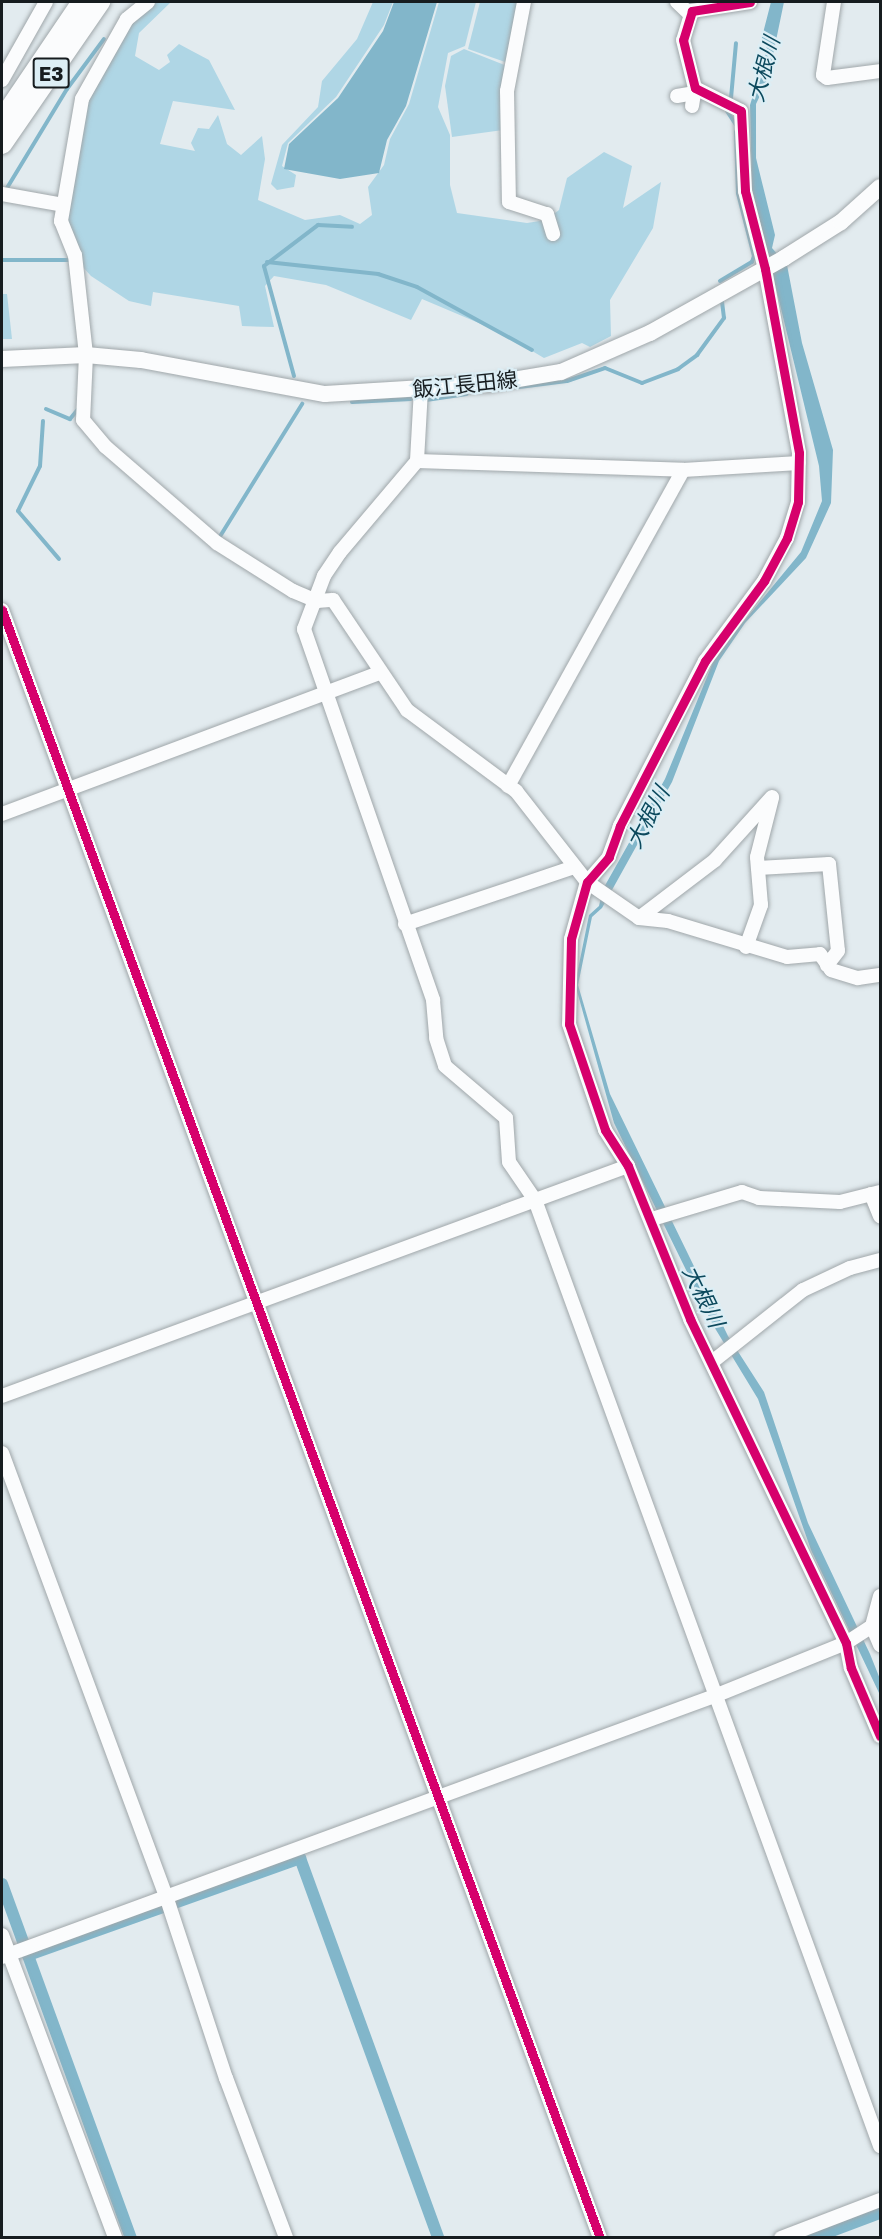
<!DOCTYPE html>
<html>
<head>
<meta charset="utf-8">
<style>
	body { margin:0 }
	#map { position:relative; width:882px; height:2239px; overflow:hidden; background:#e2ebef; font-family:"Golos Text","Noto Sans JP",sans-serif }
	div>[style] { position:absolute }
	.green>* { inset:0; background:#afd6e5 }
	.water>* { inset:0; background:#82b6ca }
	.stream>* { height:4px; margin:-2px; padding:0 2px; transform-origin:2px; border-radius:2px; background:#82b6ca }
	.canal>* { height:12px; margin:-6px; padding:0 6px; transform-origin:6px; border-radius:6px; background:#82b6ca }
	.roads { filter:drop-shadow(0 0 2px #a0a7aa) drop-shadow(0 0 2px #a0a7aa) }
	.minor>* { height:14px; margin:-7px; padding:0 7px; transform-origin:7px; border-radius:7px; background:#fbfcfd }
	.major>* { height:16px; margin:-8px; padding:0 8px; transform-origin:8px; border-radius:8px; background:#fbfcfd }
	.highway>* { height:20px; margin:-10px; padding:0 10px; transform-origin:10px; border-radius:10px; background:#fbfcfd }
	.cycleway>* { height:9px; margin:-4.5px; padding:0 4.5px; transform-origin:4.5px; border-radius:4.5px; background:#d6006c }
	span { translate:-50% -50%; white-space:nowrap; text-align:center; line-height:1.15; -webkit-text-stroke:4.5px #dceef5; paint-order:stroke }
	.shield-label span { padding:2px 4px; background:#dceef5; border:2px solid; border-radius:4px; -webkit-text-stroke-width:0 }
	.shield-label { font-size:20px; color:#161c1f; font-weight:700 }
	.street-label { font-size:21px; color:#161c1f }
	.water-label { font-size:22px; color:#0c495d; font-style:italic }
	.frame { position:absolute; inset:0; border:3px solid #161c1f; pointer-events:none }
</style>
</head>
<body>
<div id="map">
	<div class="green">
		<i style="clip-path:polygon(157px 2px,171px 2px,139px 33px,135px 56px,159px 70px,170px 62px,167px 55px,179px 44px,192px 51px,209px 60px,235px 110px,173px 101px,160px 144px,195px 151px,191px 143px,198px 128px,209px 129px,218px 115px,227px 144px,241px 155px,262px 136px,265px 159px,258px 200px,305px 220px,340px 215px,360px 224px,372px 215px,368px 187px,384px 165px,390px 139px,409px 104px,439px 2px,476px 2px,465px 46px,448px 53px,438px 107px,450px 135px,450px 185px,457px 213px,527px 223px,546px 220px,559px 210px,567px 178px,604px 152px,632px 166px,623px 208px,661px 182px,653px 228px,610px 300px,611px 336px,590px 347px,582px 343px,544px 358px,500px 332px,422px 299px,411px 320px,326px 285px,274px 276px,265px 286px,274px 327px,242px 326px,239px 306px,153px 292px,151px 306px,129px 301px,91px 276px,81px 265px,65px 221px,89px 91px,122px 33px)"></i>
		<i style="clip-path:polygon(373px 2px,393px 2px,384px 25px,336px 97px,288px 143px,282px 166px,296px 175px,294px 187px,277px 190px,271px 184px,282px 145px,318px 107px,322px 81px,357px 39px)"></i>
		<i style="clip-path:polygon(480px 2px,519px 2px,508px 63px,468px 49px)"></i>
		<i style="clip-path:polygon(464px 49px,507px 66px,503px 130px,452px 137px,445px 86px,451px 56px)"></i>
		<i style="clip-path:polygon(2px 294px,7px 294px,12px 339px,2px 339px)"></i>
	</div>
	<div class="water">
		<i style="clip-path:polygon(394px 2px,437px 2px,406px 106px,387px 140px,379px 173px,340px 179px,284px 169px,289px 144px,338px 98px,383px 31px)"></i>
		<i style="clip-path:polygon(771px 2px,784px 2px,768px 79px,756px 104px,756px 158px,775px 235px,772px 248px,787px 265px,802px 343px,833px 450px,831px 503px,806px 558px,745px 623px,719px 661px,672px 782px,602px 908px,592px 917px,578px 985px,610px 1094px,728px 1336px,764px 1392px,808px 1523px,870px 1654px,880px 1679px,880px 1695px,811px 1550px,758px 1399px,713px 1325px,614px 1123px,575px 984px,589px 915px,599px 906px,603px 889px,665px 779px,716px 655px,801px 552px,822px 501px,819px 466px,752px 189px,750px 105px,766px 53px,767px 42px,761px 41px)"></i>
	</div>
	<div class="stream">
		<i style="left:731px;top:98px;width:55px;rotate:-84.8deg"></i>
		<i style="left:727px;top:111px;width:17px;rotate:57deg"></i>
		<i style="left:7px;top:188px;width:116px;rotate:-58.8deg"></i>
		<i style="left:67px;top:89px;width:62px;rotate:-53.5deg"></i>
		<i style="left:2px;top:260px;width:69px"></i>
		<i style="left:267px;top:262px;width:112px;rotate:6.2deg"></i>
		<i style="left:378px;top:274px;width:41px;rotate:18.4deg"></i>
		<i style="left:417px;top:287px;width:131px;rotate:28.7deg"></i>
		<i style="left:720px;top:281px;width:37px;rotate:-31deg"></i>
		<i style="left:752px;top:262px;width:6px;rotate:-72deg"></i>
		<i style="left:754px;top:256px;width:65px;rotate:-104.3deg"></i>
		<i style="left:738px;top:193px;width:61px;rotate:-91.9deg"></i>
		<i style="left:294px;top:376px;width:114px;rotate:-105.3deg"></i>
		<i style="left:264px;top:266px;width:68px;rotate:-37.2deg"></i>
		<i style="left:318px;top:225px;width:34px;rotate:3deg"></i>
		<i style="left:519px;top:387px;width:48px;rotate:-7.1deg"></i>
		<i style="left:567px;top:381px;width:40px;rotate:-18.9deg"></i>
		<i style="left:605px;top:368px;width:40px;rotate:22deg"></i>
		<i style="left:642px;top:383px;width:39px;rotate:-21deg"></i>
		<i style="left:678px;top:369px;width:24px;rotate:-36deg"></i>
		<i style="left:697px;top:355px;width:46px;rotate:-53.9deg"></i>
		<i style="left:724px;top:318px;width:17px;rotate:-97deg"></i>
		<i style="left:426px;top:400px;width:41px;rotate:-8.3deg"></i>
		<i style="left:352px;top:402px;width:59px;rotate:-2.9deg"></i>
		<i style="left:46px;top:409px;width:26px;rotate:23deg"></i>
		<i style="left:70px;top:419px;width:13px;rotate:-51deg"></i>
		<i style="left:43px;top:421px;width:45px;rotate:93.8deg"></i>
		<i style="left:40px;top:466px;width:50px;rotate:116.1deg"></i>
		<i style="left:18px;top:511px;width:63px;rotate:49.5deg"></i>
		<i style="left:219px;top:538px;width:158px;rotate:-58.2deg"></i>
	</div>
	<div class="canal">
		<i style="left:2px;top:1884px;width:377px;rotate:70deg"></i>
		<i style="left:28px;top:1955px;width:289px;rotate:-19.6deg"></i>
		<i style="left:300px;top:1858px;width:404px;rotate:70deg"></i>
		<i style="left:813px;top:2238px;width:72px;rotate:-20.5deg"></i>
	</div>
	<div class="roads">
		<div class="minor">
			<i style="left:148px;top:2px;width:27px;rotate:141deg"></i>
			<i style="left:127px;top:19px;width:92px;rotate:119.4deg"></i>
			<i style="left:82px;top:99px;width:124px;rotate:99.8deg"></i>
			<i style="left:61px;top:221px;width:37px;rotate:68deg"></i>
			<i style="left:75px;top:255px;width:101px;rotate:83.7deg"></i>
			<i style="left:86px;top:355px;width:65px;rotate:92.6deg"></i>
			<i style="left:83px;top:420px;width:35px;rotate:50deg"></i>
			<i style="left:106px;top:447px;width:147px;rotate:40.9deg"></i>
			<i style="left:217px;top:543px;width:90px;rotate:32.3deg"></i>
			<i style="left:293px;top:591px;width:26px;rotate:23deg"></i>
			<i style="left:317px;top:601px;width:16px;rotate:-4deg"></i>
			<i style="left:333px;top:600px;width:133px;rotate:56.1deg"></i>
			<i style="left:407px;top:710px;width:136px;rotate:36.6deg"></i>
			<i style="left:516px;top:791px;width:115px;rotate:52deg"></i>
			<i style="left:587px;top:882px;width:63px;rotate:34.7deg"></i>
			<i style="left:639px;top:918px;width:29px;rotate:6deg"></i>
			<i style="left:668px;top:921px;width:124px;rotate:16.8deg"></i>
			<i style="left:787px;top:957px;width:33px;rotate:-5deg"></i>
			<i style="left:820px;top:954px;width:19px;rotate:55deg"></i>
			<i style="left:831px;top:970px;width:28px;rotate:17deg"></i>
			<i style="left:858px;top:978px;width:22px;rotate:-8deg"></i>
			<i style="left:524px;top:2px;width:91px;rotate:100.8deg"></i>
			<i style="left:507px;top:91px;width:111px;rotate:89deg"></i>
			<i style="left:509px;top:202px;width:40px;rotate:18deg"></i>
			<i style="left:547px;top:214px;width:21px;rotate:73deg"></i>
			<i style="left:677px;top:2px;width:18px;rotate:43deg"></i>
			<i style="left:750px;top:2px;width:59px;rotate:171.2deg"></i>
			<i style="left:692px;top:11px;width:30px;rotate:107deg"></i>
			<i style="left:683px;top:40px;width:49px;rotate:76deg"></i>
			<i style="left:695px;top:88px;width:51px;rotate:26.6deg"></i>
			<i style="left:741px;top:111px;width:80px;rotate:87.1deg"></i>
			<i style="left:745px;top:191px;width:81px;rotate:75.6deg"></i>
			<i style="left:765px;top:269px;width:187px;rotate:79.5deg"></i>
			<i style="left:799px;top:453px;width:49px;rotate:91.2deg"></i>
			<i style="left:798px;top:502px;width:38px;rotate:107deg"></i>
			<i style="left:787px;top:538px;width:49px;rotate:118.1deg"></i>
			<i style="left:764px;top:581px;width:99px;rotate:126.4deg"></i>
			<i style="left:705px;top:661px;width:186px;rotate:117.3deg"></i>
			<i style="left:620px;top:826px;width:33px;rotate:110deg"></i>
			<i style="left:609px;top:857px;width:33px;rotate:131deg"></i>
			<i style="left:587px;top:882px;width:59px;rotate:105.7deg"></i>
			<i style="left:571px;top:939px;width:85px;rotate:91.3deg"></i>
			<i style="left:569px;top:1024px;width:112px;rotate:71.2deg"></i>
			<i style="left:605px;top:1130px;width:43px;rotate:57.4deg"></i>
			<i style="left:628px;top:1166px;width:165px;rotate:67.9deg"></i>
			<i style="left:690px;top:1319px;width:360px;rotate:64.3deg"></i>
			<i style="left:846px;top:1643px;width:25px;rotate:79deg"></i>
			<i style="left:851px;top:1668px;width:74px;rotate:66.9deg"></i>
			<i style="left:834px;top:2px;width:74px;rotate:98.6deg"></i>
			<i style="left:823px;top:75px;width:5px;rotate:37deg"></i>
			<i style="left:827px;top:78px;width:53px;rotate:-7.5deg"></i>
			<i style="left:2px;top:80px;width:90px;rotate:-60.6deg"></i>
			<i style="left:677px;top:96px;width:17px;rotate:-10deg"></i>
			<i style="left:692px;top:106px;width:18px;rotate:-81deg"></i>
			<i style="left:2px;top:194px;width:62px;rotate:10.2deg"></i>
			<i style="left:421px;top:389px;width:72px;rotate:93.2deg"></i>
			<i style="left:417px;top:461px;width:119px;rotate:130.2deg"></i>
			<i style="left:340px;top:552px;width:29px;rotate:124deg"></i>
			<i style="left:324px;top:576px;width:57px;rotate:110.7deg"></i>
			<i style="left:304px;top:629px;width:393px;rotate:70.8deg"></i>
			<i style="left:433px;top:1000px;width:38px;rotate:85deg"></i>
			<i style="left:436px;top:1038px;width:29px;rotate:72deg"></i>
			<i style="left:445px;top:1066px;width:80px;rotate:40.4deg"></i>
			<i style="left:506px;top:1118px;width:44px;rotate:86.1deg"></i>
			<i style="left:509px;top:1162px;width:46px;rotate:55.6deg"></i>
			<i style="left:535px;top:1200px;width:1007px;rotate:69.96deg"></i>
			<i style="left:417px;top:461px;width:266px;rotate:1.9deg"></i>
			<i style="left:683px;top:470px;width:116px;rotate:-3.5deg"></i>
			<i style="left:2px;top:610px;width:1734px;rotate:69.83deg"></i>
			<i style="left:508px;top:786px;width:361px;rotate:-61deg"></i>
			<i style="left:2px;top:814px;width:403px;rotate:-20.5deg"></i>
			<i style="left:758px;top:868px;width:71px;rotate:-3.2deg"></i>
			<i style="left:829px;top:864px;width:87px;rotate:84.1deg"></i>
			<i style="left:838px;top:951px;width:18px;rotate:128deg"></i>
			<i style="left:639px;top:918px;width:96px;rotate:-37.3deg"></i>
			<i style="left:715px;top:860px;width:85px;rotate:-47.9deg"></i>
			<i style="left:405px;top:924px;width:175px;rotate:-18.6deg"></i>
			<i style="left:746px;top:947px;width:45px;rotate:-70.3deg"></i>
			<i style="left:761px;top:905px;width:48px;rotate:-94.8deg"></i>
			<i style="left:757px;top:857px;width:61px;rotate:-75.7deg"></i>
			<i style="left:871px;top:1194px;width:24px;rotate:68deg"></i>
			<i style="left:652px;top:1219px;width:94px;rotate:-16.7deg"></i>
			<i style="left:742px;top:1192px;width:18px;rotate:19deg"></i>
			<i style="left:759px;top:1198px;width:81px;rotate:2.8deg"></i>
			<i style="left:840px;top:1202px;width:41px;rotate:-14deg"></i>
			<i style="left:712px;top:1362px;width:116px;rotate:-38.4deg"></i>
			<i style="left:803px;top:1290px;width:52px;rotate:-25.1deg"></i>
			<i style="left:850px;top:1268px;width:31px;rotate:-15deg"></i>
			<i style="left:2px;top:1396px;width:667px;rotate:-20.17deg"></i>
			<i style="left:2px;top:1453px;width:472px;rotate:69.7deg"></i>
			<i style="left:166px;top:1896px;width:192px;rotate:71.8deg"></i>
			<i style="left:226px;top:2078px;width:171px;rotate:69.4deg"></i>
			<i style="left:880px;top:1596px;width:31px;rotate:105deg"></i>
			<i style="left:872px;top:1626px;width:21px;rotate:67deg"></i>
			<i style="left:2px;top:1935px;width:323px;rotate:69.5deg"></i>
			<i style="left:2px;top:1957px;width:761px;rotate:-20.12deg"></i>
			<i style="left:717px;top:1695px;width:139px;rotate:-22deg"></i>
			<i style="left:846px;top:1643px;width:31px;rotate:-33deg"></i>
			<i style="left:781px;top:2238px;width:106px;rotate:-21deg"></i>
		</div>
		<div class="major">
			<i style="left:2px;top:359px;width:84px;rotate:-2.7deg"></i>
			<i style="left:86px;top:355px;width:55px;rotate:5.2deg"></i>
			<i style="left:141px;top:360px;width:187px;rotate:10.5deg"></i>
			<i style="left:325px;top:394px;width:164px;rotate:-3.5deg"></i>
			<i style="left:489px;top:384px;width:73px;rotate:-9.5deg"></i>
			<i style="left:561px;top:372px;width:97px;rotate:-23.7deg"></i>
			<i style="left:650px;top:333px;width:154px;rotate:-29.2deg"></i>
			<i style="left:784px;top:258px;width:67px;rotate:-32.3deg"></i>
			<i style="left:841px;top:222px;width:52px;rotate:-41.9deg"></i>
		</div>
		<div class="highway">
			<i style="left:2px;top:120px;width:143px;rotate:-55.9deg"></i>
			<i style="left:2px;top:144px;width:173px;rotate:-55.4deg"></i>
		</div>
	</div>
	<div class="cycleway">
		<i style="left:750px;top:2px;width:59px;rotate:171.2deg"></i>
		<i style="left:692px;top:11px;width:30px;rotate:107deg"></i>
		<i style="left:683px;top:40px;width:49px;rotate:76deg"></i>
		<i style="left:695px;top:88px;width:51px;rotate:26.6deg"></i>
		<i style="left:741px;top:111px;width:80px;rotate:87.1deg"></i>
		<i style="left:745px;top:191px;width:81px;rotate:75.6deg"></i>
		<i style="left:765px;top:269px;width:187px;rotate:79.5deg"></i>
		<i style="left:799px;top:453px;width:49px;rotate:91.2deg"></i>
		<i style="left:798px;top:502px;width:38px;rotate:107deg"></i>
		<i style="left:787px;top:538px;width:49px;rotate:118.1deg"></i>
		<i style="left:764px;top:581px;width:99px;rotate:126.4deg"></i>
		<i style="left:705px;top:661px;width:186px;rotate:117.3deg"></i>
		<i style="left:620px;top:826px;width:33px;rotate:110deg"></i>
		<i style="left:609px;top:857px;width:33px;rotate:131deg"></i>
		<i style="left:587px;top:882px;width:59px;rotate:105.7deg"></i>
		<i style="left:571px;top:939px;width:85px;rotate:91.3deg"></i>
		<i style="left:569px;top:1024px;width:112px;rotate:71.2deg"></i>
		<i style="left:605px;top:1130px;width:43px;rotate:57.4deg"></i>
		<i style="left:628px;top:1166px;width:165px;rotate:67.9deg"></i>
		<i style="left:690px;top:1319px;width:360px;rotate:64.3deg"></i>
		<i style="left:846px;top:1643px;width:25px;rotate:79deg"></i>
		<i style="left:851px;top:1668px;width:74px;rotate:66.9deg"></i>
		<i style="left:2px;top:610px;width:1734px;rotate:69.83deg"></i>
	</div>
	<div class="shield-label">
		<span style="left:51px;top:73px">E3</span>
	</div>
	<div class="street-label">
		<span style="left:465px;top:384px;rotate:-6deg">飯江長田線</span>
	</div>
	<div class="water-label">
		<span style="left:763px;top:69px;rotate:-75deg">大根川</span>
		<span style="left:647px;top:817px;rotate:-62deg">大根川</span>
		<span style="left:704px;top:1296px;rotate:64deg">大根川</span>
	</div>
	<div class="frame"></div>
</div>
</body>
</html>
